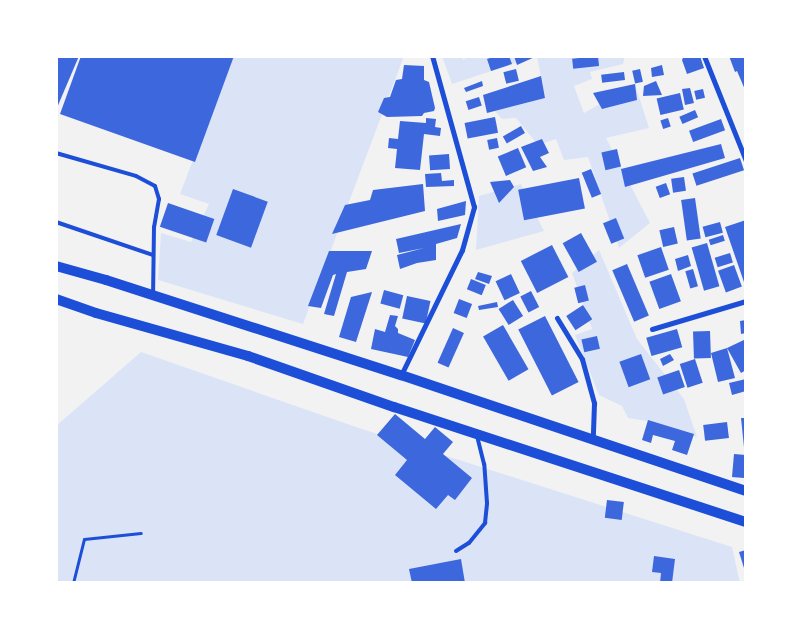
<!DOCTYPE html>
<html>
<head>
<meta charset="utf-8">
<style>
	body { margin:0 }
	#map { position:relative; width:802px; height:639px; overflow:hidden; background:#f2f2f2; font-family:Overpass,sans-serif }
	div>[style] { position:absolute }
	.green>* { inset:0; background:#dbe4f7 }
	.building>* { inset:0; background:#3d67dc; transform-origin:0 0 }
	.path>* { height:3px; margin:-1.5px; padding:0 1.5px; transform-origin:1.5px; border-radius:1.5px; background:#1d4ed8 }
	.service>* { height:4px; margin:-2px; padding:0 2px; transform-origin:2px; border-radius:2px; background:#1d4ed8 }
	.minor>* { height:5px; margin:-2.5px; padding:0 2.5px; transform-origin:2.5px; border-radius:2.5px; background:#1d4ed8 }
	.secondary>* { height:10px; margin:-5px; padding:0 5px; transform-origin:5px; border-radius:5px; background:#1d4ed8 }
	span { translate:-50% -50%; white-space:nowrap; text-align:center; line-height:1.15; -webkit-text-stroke:4.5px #fff; paint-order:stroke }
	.frame { position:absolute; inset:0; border:58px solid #fff; pointer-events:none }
</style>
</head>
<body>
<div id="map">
	<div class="green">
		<i style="clip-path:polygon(233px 56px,404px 56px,303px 324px,158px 280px,161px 233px,191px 242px,209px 204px,180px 194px)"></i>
		<i style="clip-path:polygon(442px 56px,462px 56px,463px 60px,469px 56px,537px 56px,452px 84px)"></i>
		<i style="clip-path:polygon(537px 56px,625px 56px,623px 64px,590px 72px,592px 79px,574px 86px,584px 113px,635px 84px,649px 128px,606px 138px,650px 223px,619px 248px,588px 157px,564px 160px,556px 139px,538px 145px,516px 118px,502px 119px,495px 111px,545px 98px)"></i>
		<i style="clip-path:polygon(521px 184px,544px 231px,476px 250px,479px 196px)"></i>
		<i style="clip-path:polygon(599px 250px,637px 339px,684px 399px,697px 437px,653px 422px,628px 418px,622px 406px,599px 395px,575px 335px,592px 329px,572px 273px)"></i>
		<i style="clip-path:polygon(141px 352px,356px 427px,732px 547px,740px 583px,56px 583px,56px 426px)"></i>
	</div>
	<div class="building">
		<i style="clip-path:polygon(56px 56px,79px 56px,56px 110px)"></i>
		<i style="clip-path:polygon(81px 56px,234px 56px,195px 162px,60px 114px)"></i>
		<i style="clip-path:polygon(496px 56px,509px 56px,512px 64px,491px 71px,487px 59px)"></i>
		<i style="clip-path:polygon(514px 56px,537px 56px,517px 65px)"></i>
		<i style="left:598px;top:56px;width:10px;height:26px;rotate:84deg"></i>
		<i style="clip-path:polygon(684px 56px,700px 56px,704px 68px,687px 74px,682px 60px)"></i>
		<i style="clip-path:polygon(729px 56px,746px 56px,746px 92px,737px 71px,735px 72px)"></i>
		<i style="clip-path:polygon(404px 65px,424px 66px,424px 80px,429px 82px,435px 108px,434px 111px,424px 113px,422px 116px,387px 117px,378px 112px,384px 98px,390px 97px,396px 80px,402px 79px)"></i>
		<i style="clip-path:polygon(662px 65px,664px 75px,652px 77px,651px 68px)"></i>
		<i style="left:516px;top:69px;width:12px;height:13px;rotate:76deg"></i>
		<i style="left:640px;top:69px;width:13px;height:8px;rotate:77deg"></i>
		<i style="left:624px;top:72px;width:8px;height:23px;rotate:83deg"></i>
		<i style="clip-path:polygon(541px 76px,545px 98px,487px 113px,483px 95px)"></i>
		<i style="clip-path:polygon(482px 81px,483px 86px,466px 92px,464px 88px)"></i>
		<i style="clip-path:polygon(656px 81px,662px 95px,643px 96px,644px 86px)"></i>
		<i style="clip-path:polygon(635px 84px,637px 100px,602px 109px,593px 93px)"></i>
		<i style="clip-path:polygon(690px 88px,694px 103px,685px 105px,682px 89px)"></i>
		<i style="left:703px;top:89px;width:9px;height:9px;rotate:77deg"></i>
		<i style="left:680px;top:93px;width:17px;height:24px;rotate:77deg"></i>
		<i style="left:479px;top:97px;width:9px;height:14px;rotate:72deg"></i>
		<i style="left:695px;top:110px;width:8px;height:17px;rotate:67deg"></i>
		<i style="left:495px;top:117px;width:16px;height:31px;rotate:79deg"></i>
		<i style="clip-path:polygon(426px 118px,436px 119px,435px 127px,441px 128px,440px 136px,424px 134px,420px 170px,395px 168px,397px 149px,388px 148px,389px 138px,398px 139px,400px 121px,426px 123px)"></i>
		<i style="left:668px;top:118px;width:9px;height:8px;rotate:72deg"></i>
		<i style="left:721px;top:119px;width:12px;height:34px;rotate:70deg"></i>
		<i style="left:521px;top:126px;width:8px;height:21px;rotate:60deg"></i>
		<i style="left:497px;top:138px;width:10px;height:10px;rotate:79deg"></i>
		<i style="clip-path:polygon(542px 139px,549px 153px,540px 157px,547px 167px,533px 171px,521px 147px)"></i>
		<i style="clip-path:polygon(721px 144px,725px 158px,625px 187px,621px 169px)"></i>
		<i style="left:518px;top:148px;width:21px;height:22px;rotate:67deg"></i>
		<i style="left:617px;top:149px;width:18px;height:16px;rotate:77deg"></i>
		<i style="left:449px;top:154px;width:15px;height:20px;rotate:86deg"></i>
		<i style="left:740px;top:158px;width:13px;height:50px;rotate:72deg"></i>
		<i style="left:591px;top:169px;width:27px;height:10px;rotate:68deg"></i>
		<i style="clip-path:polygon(441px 173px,442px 181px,454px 180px,454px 186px,426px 187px,425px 174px)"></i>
		<i style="left:684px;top:177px;width:14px;height:13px;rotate:82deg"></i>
		<i style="left:579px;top:178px;width:31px;height:62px;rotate:79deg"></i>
		<i style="clip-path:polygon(510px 180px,514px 187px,499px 203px,490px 182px)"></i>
		<i style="left:666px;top:183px;width:12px;height:11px;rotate:70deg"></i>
		<i style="clip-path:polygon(423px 184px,425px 211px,332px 234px,345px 205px,370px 200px,373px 190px)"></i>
		<i style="left:233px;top:189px;width:37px;height:49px;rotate:20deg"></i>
		<i style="left:695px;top:198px;width:41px;height:14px;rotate:82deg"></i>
		<i style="clip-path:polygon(466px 201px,465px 215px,438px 221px,437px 209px)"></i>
		<i style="left:168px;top:203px;width:49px;height:25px;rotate:19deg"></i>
		<i style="left:616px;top:218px;width:22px;height:14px;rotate:68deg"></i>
		<i style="clip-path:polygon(746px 220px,746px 285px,745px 285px,725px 227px)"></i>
		<i style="left:720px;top:222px;width:11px;height:18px;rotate:75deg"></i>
		<i style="clip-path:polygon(461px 224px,457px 238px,436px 244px,436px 260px,417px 263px,400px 269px,397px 255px,424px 248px,399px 253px,396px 239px)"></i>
		<i style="left:674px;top:227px;width:17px;height:15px;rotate:77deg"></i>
		<i style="left:581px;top:233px;width:33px;height:21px;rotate:61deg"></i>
		<i style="left:723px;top:235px;width:6px;height:15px;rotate:72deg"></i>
		<i style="left:707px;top:243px;width:45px;height:16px;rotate:74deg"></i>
		<i style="left:552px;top:245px;width:36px;height:35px;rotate:63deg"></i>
		<i style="left:661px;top:247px;width:24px;height:25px;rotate:71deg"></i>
		<i style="clip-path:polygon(329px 251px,372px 251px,366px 269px,347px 272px,334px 316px,324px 314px,336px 274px,333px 275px,321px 308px,308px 306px)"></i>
		<i style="left:730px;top:253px;width:10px;height:16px;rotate:73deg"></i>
		<i style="clip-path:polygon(688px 255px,691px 266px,678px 271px,675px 259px)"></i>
		<i style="left:627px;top:264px;width:56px;height:16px;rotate:67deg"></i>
		<i style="left:734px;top:265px;width:23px;height:17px;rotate:70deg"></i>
		<i style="left:693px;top:269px;width:18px;height:8px;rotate:74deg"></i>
		<i style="clip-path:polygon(478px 272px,492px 276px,489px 284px,475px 279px)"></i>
		<i style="left:511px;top:274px;width:21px;height:17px;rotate:65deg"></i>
		<i style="left:671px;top:274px;width:29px;height:23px;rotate:70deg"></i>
		<i style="left:471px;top:279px;width:16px;height:11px;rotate:22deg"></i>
		<i style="left:585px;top:285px;width:16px;height:11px;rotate:76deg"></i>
		<i style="left:384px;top:290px;width:20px;height:14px;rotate:15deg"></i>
		<i style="left:531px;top:291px;width:18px;height:12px;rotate:63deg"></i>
		<i style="clip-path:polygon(372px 292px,356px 342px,339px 337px,351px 297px)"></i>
		<i style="left:407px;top:296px;width:24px;height:23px;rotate:12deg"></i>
		<i style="left:459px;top:299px;width:14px;height:15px;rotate:21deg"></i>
		<i style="left:513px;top:300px;width:19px;height:17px;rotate:58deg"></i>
		<i style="clip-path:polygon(497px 302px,498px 307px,479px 310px,478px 306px)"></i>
		<i style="left:583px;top:305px;width:17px;height:20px;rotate:57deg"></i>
		<i style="clip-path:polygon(390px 315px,398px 316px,395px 326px,398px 329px,398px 333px,415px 340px,408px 357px,371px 349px,375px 329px,385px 332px)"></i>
		<i style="left:545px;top:316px;width:74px;height:30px;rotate:63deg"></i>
		<i style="clip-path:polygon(746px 320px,746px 333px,741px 334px,740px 321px)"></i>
		<i style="left:503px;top:325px;width:51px;height:23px;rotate:60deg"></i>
		<i style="left:453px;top:328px;width:12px;height:38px;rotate:24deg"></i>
		<i style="left:677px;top:329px;width:19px;height:32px;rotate:74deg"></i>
		<i style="left:710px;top:331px;width:27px;height:17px;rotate:88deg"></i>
		<i style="left:597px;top:336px;width:13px;height:16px;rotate:77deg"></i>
		<i style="clip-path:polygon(746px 339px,746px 370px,741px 373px,727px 348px,735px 378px,718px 382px,711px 353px,727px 348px)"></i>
		<i style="left:641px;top:354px;width:27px;height:23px;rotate:70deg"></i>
		<i style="clip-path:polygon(670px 354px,674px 360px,663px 366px,660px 359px)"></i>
		<i style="left:695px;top:359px;width:25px;height:16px;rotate:72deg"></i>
		<i style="left:679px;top:370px;width:18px;height:23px;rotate:71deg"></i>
		<i style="clip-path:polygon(746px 379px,746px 391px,732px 395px,729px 383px)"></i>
		<i style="clip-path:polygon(395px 414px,425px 439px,435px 427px,453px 442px,443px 454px,472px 478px,455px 500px,448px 495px,436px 509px,395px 475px,407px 460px,377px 435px)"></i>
		<i style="clip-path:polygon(741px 418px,746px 418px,746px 447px,744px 447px)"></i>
		<i style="clip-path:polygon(648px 420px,694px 434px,687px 455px,672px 450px,675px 441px,653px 435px,651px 443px,642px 440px)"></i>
		<i style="left:727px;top:422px;width:16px;height:24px;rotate:83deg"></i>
		<i style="left:734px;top:454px;width:12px;height:23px;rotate:5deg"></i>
		<i style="left:607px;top:500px;width:17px;height:18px;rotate:7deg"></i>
		<i style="clip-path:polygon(746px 550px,746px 568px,744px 568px,739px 552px)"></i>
		<i style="clip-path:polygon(654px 556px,675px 559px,672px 583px,660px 583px,661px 573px,652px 572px)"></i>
		<i style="clip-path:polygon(461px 559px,465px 583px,412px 583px,409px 569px)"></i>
	</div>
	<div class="path">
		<i style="left:73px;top:583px;width:45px;rotate:-76deg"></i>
		<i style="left:84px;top:539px;width:57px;rotate:-6deg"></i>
	</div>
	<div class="service">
		<i style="left:56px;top:153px;width:83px;rotate:16deg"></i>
		<i style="left:136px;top:176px;width:21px;rotate:28deg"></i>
		<i style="left:155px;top:186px;width:14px;rotate:73deg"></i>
		<i style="left:159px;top:199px;width:28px;rotate:100deg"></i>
		<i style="left:154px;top:227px;width:68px;rotate:90.8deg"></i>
		<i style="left:56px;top:222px;width:102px;rotate:18.8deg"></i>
		<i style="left:456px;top:551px;width:15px;rotate:-32deg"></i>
		<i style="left:469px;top:543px;width:26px;rotate:-51deg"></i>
		<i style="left:485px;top:523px;width:20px;rotate:-84deg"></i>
		<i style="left:487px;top:503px;width:39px;rotate:-94deg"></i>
		<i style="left:484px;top:464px;width:29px;rotate:-104deg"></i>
	</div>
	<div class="minor">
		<i style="left:704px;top:56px;width:113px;rotate:68.2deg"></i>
		<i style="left:557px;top:318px;width:48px;rotate:58.6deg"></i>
		<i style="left:582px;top:359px;width:46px;rotate:74.7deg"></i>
		<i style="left:594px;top:403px;width:36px;rotate:92deg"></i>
		<i style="left:652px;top:329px;width:98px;rotate:-16.6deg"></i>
		<i style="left:401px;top:375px;width:139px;rotate:-64deg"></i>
		<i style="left:462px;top:250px;width:45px;rotate:-74.4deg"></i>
		<i style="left:474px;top:207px;width:157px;rotate:-105.5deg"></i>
	</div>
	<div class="secondary">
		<i style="left:56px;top:266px;width:52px;rotate:15.6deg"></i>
		<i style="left:106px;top:280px;width:310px;rotate:17.9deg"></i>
		<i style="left:401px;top:375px;width:364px;rotate:18.6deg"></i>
		<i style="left:56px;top:299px;width:42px;rotate:19.3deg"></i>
		<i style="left:96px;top:313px;width:158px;rotate:15.8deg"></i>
		<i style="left:248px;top:356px;width:155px;rotate:19.3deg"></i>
		<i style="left:394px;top:407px;width:370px;rotate:18.1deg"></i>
	</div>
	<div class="frame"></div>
</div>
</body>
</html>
